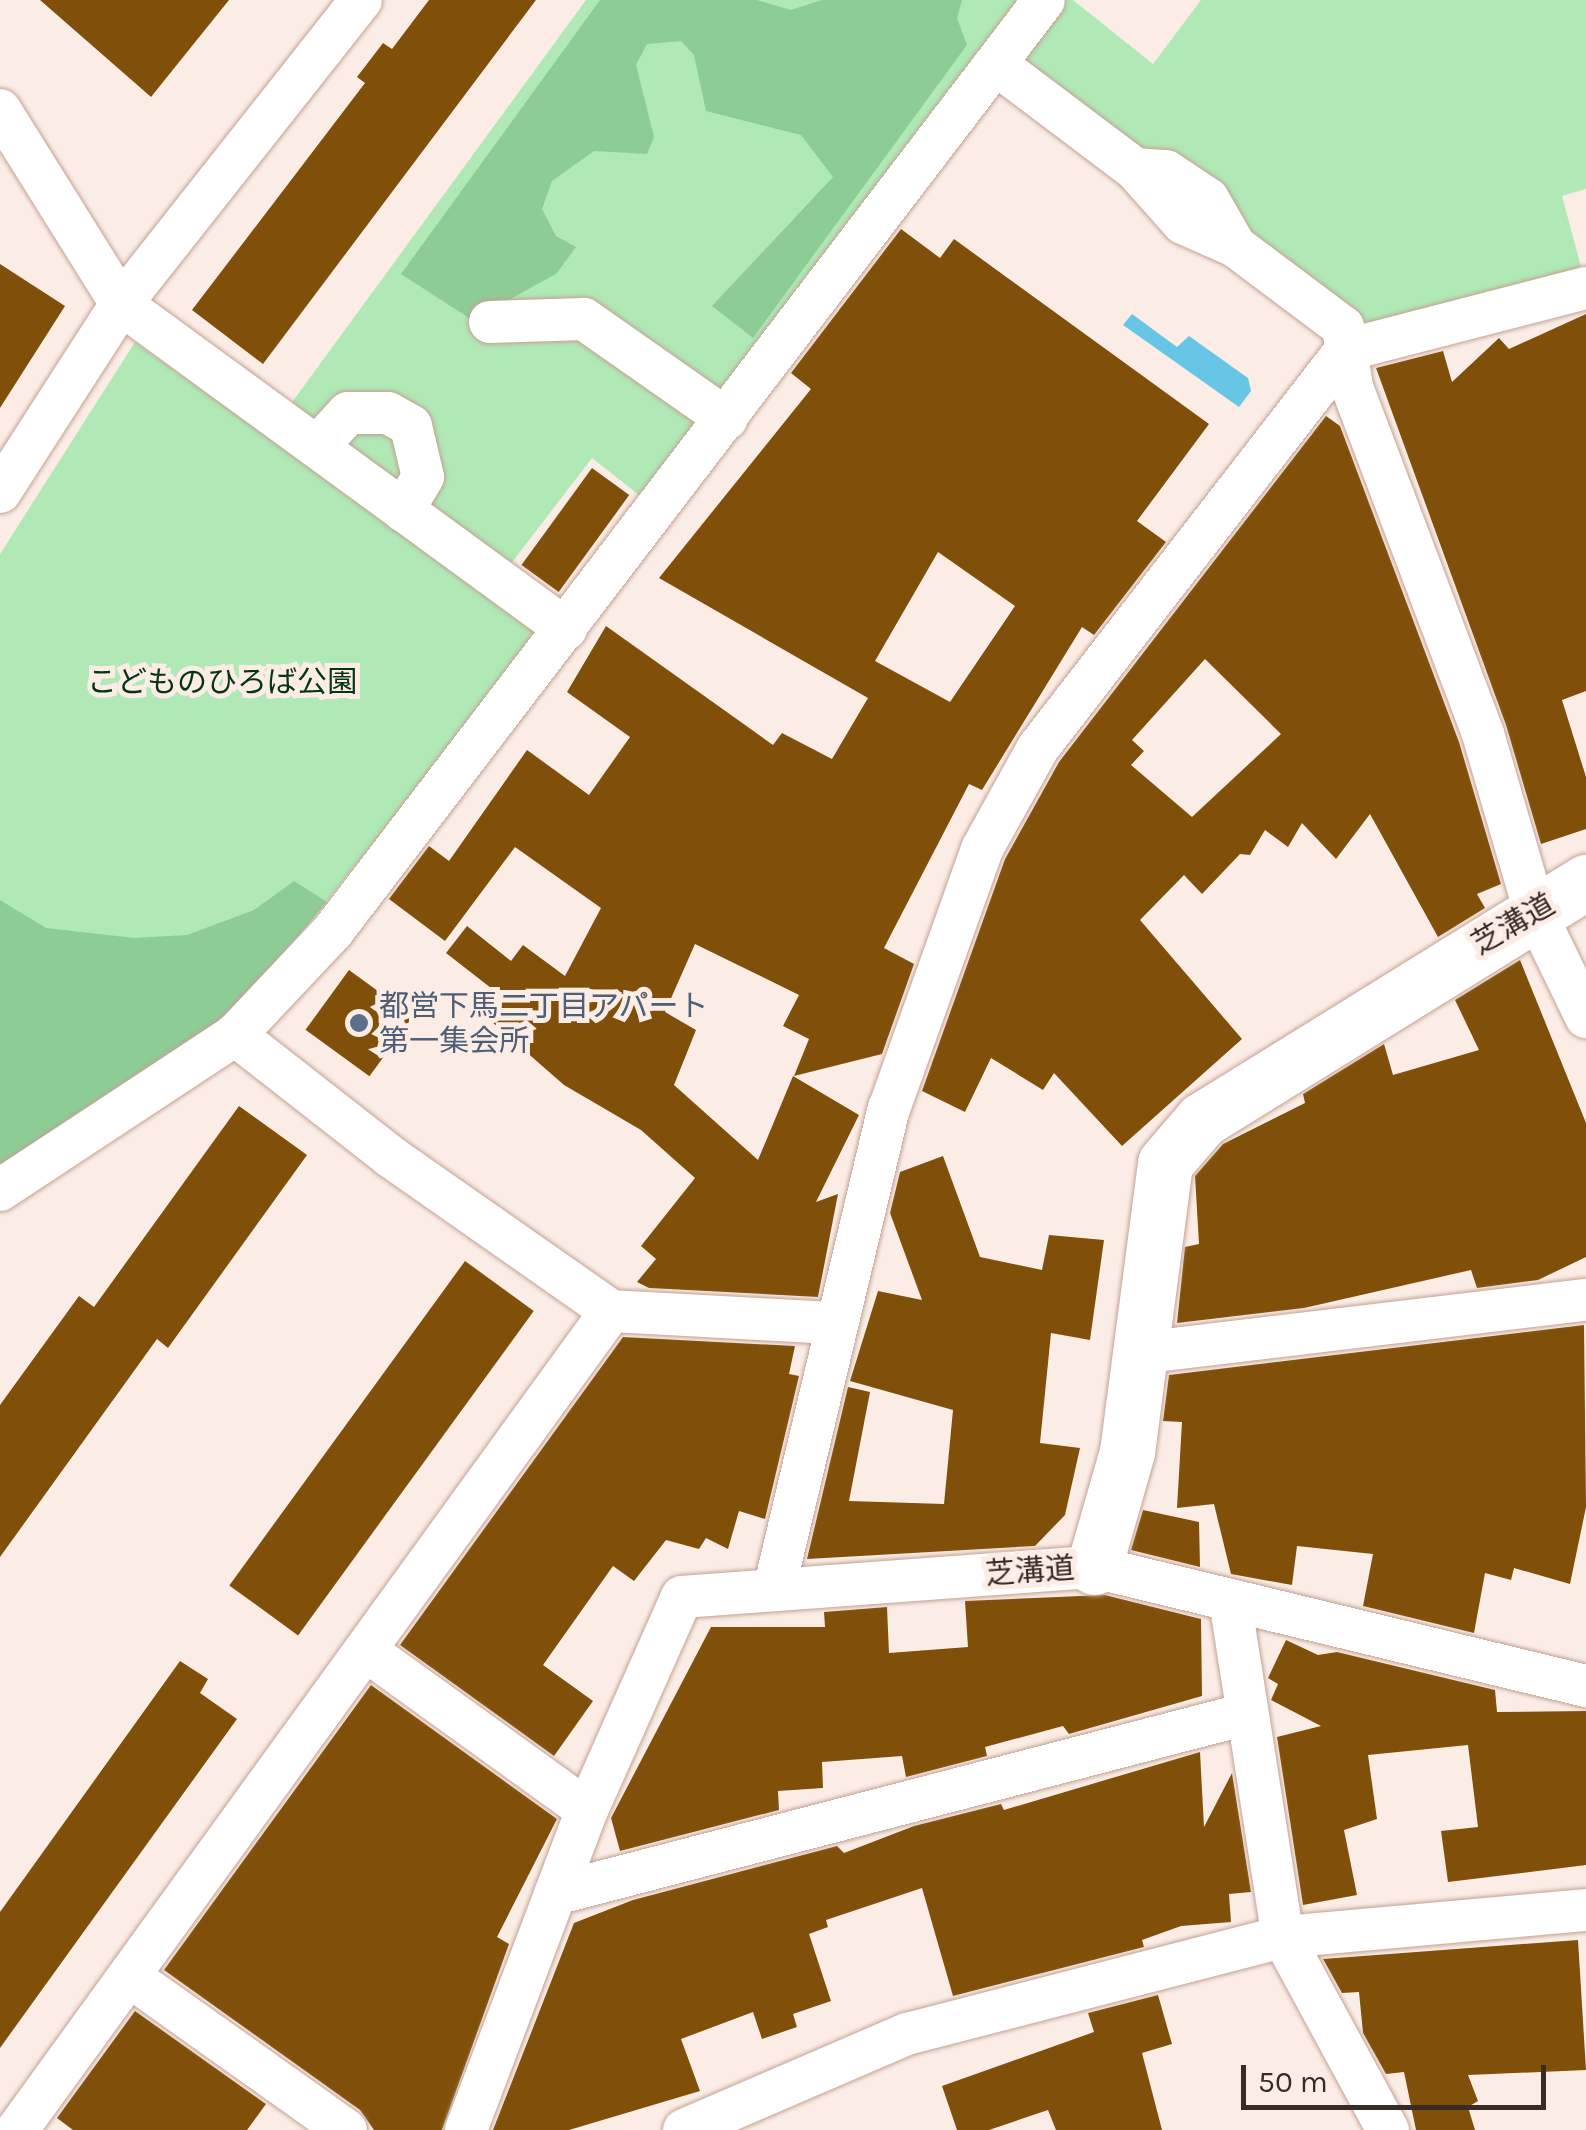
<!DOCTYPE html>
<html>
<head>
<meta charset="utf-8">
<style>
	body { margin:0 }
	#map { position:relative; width:1586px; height:2130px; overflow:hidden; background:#fbede6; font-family:Karla,"Noto Sans JP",sans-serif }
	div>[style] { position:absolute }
	.green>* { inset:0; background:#b0e9b6 }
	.forest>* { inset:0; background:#8ecc96 }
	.water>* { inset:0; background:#67c5e5 }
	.building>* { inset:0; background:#804f0a; transform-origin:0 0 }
	.roads { filter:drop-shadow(0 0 2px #c3a192) drop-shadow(0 0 2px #c3a192) }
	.street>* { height:42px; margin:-21px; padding:0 21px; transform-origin:21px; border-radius:21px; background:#fff }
	.secondary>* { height:55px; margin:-27.5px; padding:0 27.5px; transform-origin:27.5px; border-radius:27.5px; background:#fff }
	.dots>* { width:28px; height:28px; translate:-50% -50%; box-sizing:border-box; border:5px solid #fbede6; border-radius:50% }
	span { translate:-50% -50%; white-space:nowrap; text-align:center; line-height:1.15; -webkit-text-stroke:10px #fbede6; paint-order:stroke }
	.park-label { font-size:30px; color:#063512 }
	.street-label { font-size:30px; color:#382b25 }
	.service-label { font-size:30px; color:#4e5e75 }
	.left { translate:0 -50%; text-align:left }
	.scale { position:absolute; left:1241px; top:2065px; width:305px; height:45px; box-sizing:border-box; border:5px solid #382b25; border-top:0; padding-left:12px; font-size:30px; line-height:35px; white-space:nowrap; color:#382b25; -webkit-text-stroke:8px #fbede6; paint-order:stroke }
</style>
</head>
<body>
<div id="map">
	<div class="green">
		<i style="clip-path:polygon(586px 0,1017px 0,644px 499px,592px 458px,503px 574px,290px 405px)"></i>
		<i style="clip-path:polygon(1058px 0,1073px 0,1153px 64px,1201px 0,1586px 0,1586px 189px,1562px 196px,1584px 278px,1377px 330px,1018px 56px)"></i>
		<i style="clip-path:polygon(135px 342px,542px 631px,229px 1024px,0 1171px,0 554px)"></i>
	</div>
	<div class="forest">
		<i style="clip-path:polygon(600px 0,757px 0,791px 10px,822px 0,962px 0,957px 18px,967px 45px,753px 338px,712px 306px,833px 177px,801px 135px,706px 111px,694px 55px,681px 41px,647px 44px,636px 65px,654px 137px,647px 154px,594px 151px,552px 181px,542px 209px,556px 236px,576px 247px,556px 274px,472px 320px,401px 274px)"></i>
		<i style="clip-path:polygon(294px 881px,327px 902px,228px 1018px,0 1165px,0 900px,46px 928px,134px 938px,187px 935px,254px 910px)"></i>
	</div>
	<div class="water">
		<i style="clip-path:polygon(1132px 314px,1177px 347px,1189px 336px,1248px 378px,1251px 391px,1239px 407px,1123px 325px)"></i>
	</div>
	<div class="building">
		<i style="clip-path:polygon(40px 0,229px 0,151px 97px)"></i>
		<i style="clip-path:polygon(429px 0,536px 0,263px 364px,192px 310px,365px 83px,357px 77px,383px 43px,392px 49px)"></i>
		<i style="clip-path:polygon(evenodd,901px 229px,940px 258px,954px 239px,1209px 424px,1137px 521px,1166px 542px,1094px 635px,1082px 627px,982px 790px,969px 784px,884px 948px,914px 964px,882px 1054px,794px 1076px,809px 1039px,783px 1026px,799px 995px,695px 944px,665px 1012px,696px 1030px,674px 1085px,758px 1160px,793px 1076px,859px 1115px,816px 1202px,838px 1194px,818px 1297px,649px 1288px,637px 1282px,656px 1259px,641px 1246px,695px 1178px,641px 1130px,564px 1085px,476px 1008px,491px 988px,446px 953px,467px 926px,511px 961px,523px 945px,565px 976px,601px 908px,515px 847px,445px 941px,389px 899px,429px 846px,449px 861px,527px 750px,589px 795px,630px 737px,567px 692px,606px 626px,773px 745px,782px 733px,832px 759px,868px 698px,659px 578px,811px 389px,791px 373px,901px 229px,938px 552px,1015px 606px,950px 702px,875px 661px,938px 552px)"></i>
		<i style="clip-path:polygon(0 264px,65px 306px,0 408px)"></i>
		<i style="clip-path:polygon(1586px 314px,1586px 691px,1562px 700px,1586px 777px,1586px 829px,1541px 844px,1506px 725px,1376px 368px,1443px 351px,1452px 382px,1499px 338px,1509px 349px)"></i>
		<i style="clip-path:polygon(evenodd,1326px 416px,1340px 426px,1459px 742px,1501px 884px,1477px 894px,1485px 908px,1438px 937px,1370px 814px,1336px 859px,1302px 823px,1288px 847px,1265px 830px,1250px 855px,1240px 854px,1202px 894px,1184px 875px,1140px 920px,1242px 1039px,1122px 1146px,1054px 1073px,1043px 1090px,991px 1058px,965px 1112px,922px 1091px,1005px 859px,1059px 762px,1326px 416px,1205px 659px,1281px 734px,1192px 817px,1131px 765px,1144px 751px,1132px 740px,1205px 659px)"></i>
		<i style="left:592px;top:468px;width:46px;height:120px;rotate:36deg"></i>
		<i style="clip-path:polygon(1520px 960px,1586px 1123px,1586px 1257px,1538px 1280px,1477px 1288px,1471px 1270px,1304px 1308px,1177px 1323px,1185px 1247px,1199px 1244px,1195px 1176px,1223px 1144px,1305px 1103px,1303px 1094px,1384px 1044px,1393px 1075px,1479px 1050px,1455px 1000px)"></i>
		<i style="left:349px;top:970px;width:79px;height:74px;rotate:36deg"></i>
		<i style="clip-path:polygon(239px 1106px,307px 1155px,168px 1348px,157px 1339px,0 1557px,0 1405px,79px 1296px,94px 1307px)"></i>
		<i style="clip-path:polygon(943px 1156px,980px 1257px,1042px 1270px,1049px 1235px,1104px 1240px,1090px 1340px,1051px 1333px,1040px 1443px,1080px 1448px,1065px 1515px,1035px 1546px,807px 1559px,848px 1387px,870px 1392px,849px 1501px,944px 1504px,953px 1410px,850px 1381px,878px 1291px,922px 1300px,890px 1213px,900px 1172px)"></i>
		<i style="left:465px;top:1261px;width:85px;height:401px;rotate:36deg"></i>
		<i style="clip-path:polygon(1584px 1325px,1586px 1507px,1570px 1584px,1514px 1568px,1511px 1580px,1485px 1573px,1474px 1633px,1363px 1606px,1373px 1554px,1297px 1546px,1292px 1585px,1231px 1574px,1214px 1504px,1177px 1508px,1182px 1422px,1163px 1421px,1169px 1375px)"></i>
		<i style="clip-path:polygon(623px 1337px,795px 1346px,789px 1374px,799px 1376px,765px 1519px,739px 1511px,728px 1549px,706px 1538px,699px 1549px,666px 1540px,634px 1581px,613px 1566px,543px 1665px,593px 1701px,554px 1756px,400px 1645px)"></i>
		<i style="clip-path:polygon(1143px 1510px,1199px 1522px,1200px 1567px,1131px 1550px)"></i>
		<i style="clip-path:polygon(1105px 1595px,1201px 1619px,1202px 1696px,1069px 1734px,1063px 1726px,985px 1747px,987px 1756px,906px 1777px,902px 1756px,822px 1762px,823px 1788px,778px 1791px,779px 1810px,620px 1851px,611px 1818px,711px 1627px,825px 1627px,824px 1612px,887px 1607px,889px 1653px,968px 1647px,965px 1601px)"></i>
		<i style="clip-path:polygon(1286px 1640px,1318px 1655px,1337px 1652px,1495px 1690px,1497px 1712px,1586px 1711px,1586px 1865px,1448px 1882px,1441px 1831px,1478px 1827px,1468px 1745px,1368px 1755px,1377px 1819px,1344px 1830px,1357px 1895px,1303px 1905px,1277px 1737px,1321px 1726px,1271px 1700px,1278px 1684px,1268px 1678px)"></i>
		<i style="clip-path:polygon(180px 1661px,208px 1679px,200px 1693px,237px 1719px,0 2048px,0 1912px)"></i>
		<i style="clip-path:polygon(371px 1685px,557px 1819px,497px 1937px,509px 1944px,442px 2130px,374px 2130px,360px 2110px,164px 1970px)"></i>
		<i style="clip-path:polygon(1200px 1752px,1204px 1827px,1232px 1773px,1251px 1892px,1229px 1894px,1231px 1922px,1181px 1926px,1142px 1940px,1144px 1947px,953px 1996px,922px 1888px,826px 1920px,828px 1927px,809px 1934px,831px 2001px,793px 2014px,797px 2027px,762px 2039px,753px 2012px,681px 2039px,700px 2091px,569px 2130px,493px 2130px,574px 1923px,633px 1900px,837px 1846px,844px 1853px,914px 1826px,1001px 1804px,1004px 1810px)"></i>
		<i style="clip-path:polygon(1578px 1940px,1586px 2070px,1468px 2075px,1478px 2101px,1468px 2107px,1475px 2130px,1416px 2130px,1404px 2072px,1386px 2074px,1363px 2033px,1359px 1992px,1342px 1993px,1323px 1959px)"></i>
		<i style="clip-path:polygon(1158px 1995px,1172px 2044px,1142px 2053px,1162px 2130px,1056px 2130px,1048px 2110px,989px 2130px,957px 2130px,942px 2086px,1094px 2032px,1088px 2013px)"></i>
		<i style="clip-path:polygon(135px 2011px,266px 2104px,247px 2130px,73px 2130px,57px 2118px)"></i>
	</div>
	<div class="roads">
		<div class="street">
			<i style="left:997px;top:65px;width:173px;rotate:37deg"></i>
			<i style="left:1135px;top:169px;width:72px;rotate:48.4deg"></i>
			<i style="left:1183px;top:223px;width:57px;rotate:23.9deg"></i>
			<i style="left:1235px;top:246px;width:135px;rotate:36.9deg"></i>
			<i style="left:1343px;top:327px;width:61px;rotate:81.5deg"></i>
			<i style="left:1352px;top:387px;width:371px;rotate:69.3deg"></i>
			<i style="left:1483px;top:734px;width:185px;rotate:73.7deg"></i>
			<i style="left:1535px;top:912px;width:117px;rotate:64.1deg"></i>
			<i style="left:0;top:110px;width:229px;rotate:58deg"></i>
			<i style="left:121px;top:304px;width:551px;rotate:36.14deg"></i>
			<i style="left:1135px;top:169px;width:31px;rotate:4deg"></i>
			<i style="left:1166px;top:171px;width:50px;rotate:33.7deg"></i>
			<i style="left:1208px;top:199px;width:54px;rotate:60.1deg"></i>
			<i style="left:490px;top:322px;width:94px;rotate:-1.8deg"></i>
			<i style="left:584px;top:319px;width:174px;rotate:35deg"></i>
			<i style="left:317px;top:447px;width:46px;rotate:-47.6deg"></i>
			<i style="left:348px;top:413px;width:40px"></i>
			<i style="left:388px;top:413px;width:26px;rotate:29deg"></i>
			<i style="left:411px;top:426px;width:52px;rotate:76.8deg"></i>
			<i style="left:423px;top:477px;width:39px;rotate:121deg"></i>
			<i style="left:0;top:492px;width:224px;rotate:-57.2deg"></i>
			<i style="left:121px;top:304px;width:387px;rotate:-51.7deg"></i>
			<i style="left:0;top:1190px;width:282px;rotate:-33.4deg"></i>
			<i style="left:235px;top:1035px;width:143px;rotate:-46.7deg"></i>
			<i style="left:333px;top:931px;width:1171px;rotate:-52.63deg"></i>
			<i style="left:611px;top:1311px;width:224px;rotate:3.1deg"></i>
			<i style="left:1139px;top:1353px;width:450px;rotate:-6.8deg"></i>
			<i style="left:774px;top:1590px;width:495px;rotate:-76.6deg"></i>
			<i style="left:889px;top:1109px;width:276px;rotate:-70.3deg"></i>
			<i style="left:982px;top:849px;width:115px;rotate:-61deg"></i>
			<i style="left:1038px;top:748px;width:503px;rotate:-52.26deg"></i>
			<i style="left:1346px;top:350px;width:248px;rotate:-14.5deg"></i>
			<i style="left:1230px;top:1600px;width:341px;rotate:81.1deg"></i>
			<i style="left:1283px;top:1937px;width:220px;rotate:61.5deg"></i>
			<i style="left:368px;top:1652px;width:270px;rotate:35.8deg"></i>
			<i style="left:555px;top:1894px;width:714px;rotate:-14.6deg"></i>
			<i style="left:129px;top:1976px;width:266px;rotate:35.4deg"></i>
			<i style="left:17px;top:2130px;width:1012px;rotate:-54.05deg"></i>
			<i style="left:611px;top:1311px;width:270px;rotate:-145deg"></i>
			<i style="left:390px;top:1156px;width:197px;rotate:-142deg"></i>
			<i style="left:466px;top:2130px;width:342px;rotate:-69.3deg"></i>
			<i style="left:587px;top:1810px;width:233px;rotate:-66deg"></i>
			<i style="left:682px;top:1597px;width:413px;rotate:-4.2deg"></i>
			<i style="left:1094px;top:1567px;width:506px;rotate:13.6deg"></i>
			<i style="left:684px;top:2130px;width:243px;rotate:-23.3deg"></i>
			<i style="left:907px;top:2034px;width:388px;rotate:-14.5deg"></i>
			<i style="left:1283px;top:1937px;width:304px;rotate:-5.1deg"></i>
		</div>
		<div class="secondary">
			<i style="left:1094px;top:1567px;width:120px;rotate:-74deg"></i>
			<i style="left:1127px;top:1452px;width:291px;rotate:-82.5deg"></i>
			<i style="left:1165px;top:1163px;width:57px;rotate:-49.3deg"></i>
			<i style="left:1202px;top:1120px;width:452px;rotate:-31.8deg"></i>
		</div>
	</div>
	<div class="dots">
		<i style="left:359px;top:1023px;background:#5c6f8a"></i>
	</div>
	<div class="park-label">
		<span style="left:222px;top:682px">こどものひろば公園</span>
	</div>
	<div class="street-label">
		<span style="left:1513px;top:924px;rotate:-30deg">芝溝道</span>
		<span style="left:1030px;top:1571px;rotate:-4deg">芝溝道</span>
	</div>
	<div class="service-label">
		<span class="left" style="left:379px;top:1023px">都営下馬二丁目アパート<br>第一集会所</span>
	</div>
	<div class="scale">50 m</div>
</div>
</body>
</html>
